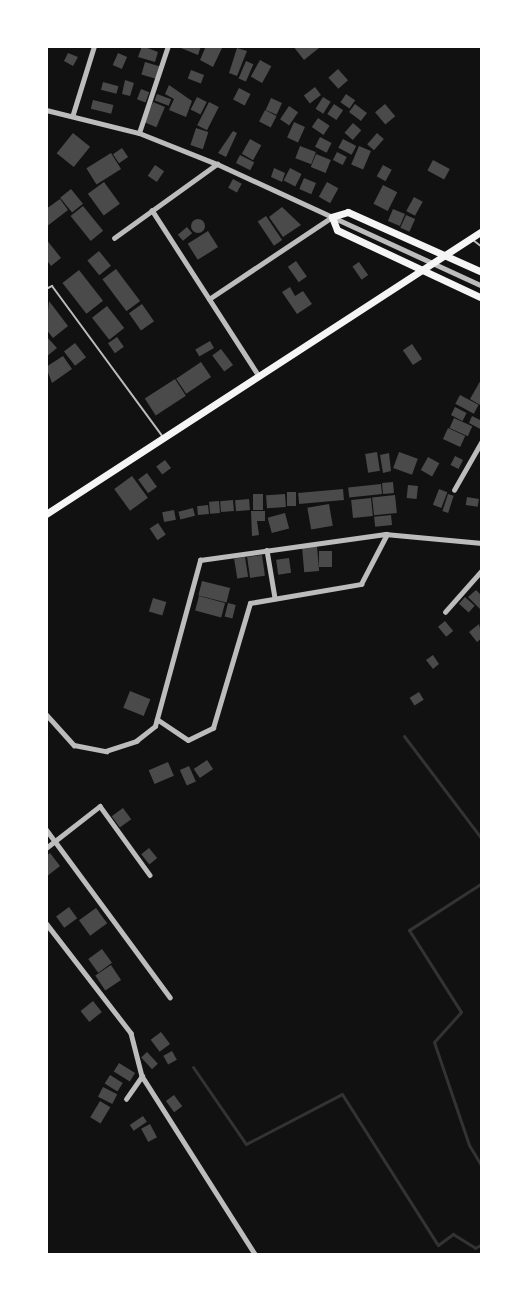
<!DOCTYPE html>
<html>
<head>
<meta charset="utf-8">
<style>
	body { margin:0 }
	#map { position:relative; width:528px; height:1301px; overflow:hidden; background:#111; font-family:Signika,sans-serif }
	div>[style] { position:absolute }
	.stream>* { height:3px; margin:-1.5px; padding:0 1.5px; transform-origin:1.5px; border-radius:1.5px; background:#333 }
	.building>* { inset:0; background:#4a4a4a; transform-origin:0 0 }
	.round { border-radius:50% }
	.service>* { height:2px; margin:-1px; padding:0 1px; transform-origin:1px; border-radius:1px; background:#bcbcbc }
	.minor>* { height:4.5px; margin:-2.25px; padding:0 2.25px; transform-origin:2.25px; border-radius:2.25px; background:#bcbcbc }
	.tertiary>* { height:5px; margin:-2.5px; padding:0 2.5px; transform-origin:2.5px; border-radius:2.5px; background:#bcbcbc }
	.primary>* { height:7px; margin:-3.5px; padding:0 3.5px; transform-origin:3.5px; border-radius:3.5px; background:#f5f5f5 }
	span { translate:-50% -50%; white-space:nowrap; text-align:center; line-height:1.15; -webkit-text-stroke:4.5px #fff; paint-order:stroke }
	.frame { position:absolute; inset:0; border:48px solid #fff; pointer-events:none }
</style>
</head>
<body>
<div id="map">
	<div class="stream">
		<i style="left:404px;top:736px;width:129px;rotate:52.9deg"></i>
		<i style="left:482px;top:883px;width:87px;rotate:147.2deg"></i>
		<i style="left:409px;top:930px;width:97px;rotate:57.6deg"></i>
		<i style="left:461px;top:1012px;width:40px;rotate:132deg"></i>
		<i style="left:434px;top:1042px;width:109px;rotate:71.2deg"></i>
		<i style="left:469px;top:1145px;width:26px;rotate:59deg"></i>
		<i style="left:193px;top:1067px;width:93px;rotate:55.5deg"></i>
		<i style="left:246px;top:1144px;width:108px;rotate:-27.5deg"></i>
		<i style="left:342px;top:1094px;width:179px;rotate:57.6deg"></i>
		<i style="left:438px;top:1245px;width:19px;rotate:-36deg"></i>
		<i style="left:453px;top:1234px;width:26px;rotate:32deg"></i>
		<i style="left:475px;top:1248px;width:8px;rotate:-30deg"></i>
	</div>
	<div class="building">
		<i style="clip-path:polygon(142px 46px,158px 52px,155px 62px,138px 57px)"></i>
		<i style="clip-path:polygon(176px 46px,201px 46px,198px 55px)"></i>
		<i style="clip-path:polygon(206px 46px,223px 46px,213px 67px,200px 60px)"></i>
		<i style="clip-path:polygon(293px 46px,318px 46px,319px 48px,304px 60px)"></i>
		<i style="clip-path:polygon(237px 48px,247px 51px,237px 76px,229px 73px)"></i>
		<i style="clip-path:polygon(68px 53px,78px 57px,73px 66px,64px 61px)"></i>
		<i style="left:118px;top:53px;width:10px;height:13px;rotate:24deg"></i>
		<i style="left:260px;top:60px;width:13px;height:19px;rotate:29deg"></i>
		<i style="left:246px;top:61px;width:8px;height:19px;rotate:23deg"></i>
		<i style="left:145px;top:62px;width:15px;height:13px;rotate:16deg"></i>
		<i style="left:338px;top:69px;width:15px;height:13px;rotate:48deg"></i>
		<i style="left:191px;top:70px;width:14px;height:9px;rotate:21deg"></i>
		<i style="clip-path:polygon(125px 80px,134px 83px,130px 96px,122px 94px)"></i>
		<i style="left:103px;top:82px;width:16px;height:8px;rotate:15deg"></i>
		<i style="clip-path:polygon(169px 85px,192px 101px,186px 117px,169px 110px,174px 99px,165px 94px)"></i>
		<i style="left:315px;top:87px;width:10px;height:14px;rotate:53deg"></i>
		<i style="left:239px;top:88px;width:13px;height:13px;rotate:27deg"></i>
		<i style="left:141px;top:89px;width:9px;height:11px;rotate:21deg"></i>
		<i style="left:157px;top:94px;width:15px;height:7px;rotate:20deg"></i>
		<i style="left:346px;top:94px;width:11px;height:10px;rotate:34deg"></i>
		<i style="left:197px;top:97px;width:11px;height:14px;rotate:27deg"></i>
		<i style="left:323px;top:97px;width:9px;height:14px;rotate:32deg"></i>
		<i style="left:271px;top:98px;width:12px;height:13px;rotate:24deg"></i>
		<i style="left:93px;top:100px;width:21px;height:9px;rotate:14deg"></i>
		<i style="left:153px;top:102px;width:13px;height:22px;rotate:23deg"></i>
		<i style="left:209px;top:102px;width:11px;height:26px;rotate:27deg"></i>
		<i style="left:334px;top:104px;width:11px;height:12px;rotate:34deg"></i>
		<i style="left:355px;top:104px;width:15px;height:10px;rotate:37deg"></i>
		<i style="left:385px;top:104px;width:16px;height:13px;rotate:50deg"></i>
		<i style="left:289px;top:106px;width:11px;height:16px;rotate:34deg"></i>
		<i style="left:265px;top:110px;width:13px;height:13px;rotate:27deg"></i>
		<i style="left:318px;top:118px;width:14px;height:11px;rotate:34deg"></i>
		<i style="left:294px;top:122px;width:12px;height:17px;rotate:24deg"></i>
		<i style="left:353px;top:123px;width:11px;height:13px;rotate:41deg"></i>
		<i style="left:196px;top:128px;width:13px;height:18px;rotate:18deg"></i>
		<i style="clip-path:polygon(233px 131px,237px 133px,226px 157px,218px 153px)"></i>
		<i style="left:73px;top:133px;width:22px;height:26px;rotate:39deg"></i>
		<i style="left:377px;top:133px;width:9px;height:15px;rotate:41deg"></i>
		<i style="left:320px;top:137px;width:13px;height:11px;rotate:27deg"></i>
		<i style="left:250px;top:139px;width:13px;height:17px;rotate:29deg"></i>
		<i style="left:343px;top:139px;width:15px;height:10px;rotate:28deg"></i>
		<i style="left:300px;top:146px;width:17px;height:13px;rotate:21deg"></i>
		<i style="left:359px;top:146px;width:13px;height:20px;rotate:23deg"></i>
		<i style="left:122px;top:148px;width:11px;height:11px;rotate:56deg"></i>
		<i style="left:337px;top:152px;width:11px;height:9px;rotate:27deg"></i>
		<i style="left:111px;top:153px;width:19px;height:29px;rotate:58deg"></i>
		<i style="left:316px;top:154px;width:16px;height:14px;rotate:22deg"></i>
		<i style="left:240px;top:155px;width:16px;height:9px;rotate:27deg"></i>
		<i style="left:433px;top:160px;width:19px;height:12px;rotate:28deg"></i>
		<i style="left:155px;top:165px;width:11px;height:13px;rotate:34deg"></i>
		<i style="left:383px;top:165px;width:10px;height:13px;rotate:29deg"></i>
		<i style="clip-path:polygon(274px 168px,285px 173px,282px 182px,271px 177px)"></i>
		<i style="left:290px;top:168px;width:13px;height:14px;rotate:27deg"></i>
		<i style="left:304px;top:178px;width:13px;height:12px;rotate:23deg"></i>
		<i style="left:233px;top:179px;width:10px;height:10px;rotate:29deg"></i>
		<i style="left:104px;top:182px;width:27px;height:20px;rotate:54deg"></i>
		<i style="left:327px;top:182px;width:13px;height:17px;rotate:29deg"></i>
		<i style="left:383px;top:185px;width:16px;height:21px;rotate:27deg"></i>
		<i style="left:71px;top:189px;width:19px;height:14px;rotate:51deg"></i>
		<i style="left:414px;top:197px;width:10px;height:16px;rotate:29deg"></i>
		<i style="clip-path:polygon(60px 199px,68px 210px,46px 227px,46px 209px)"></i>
		<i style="left:83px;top:206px;width:32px;height:16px;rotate:51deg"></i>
		<i style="clip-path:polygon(282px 207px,301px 225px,283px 237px,269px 217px)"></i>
		<i style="left:393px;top:209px;width:13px;height:13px;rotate:23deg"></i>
		<i style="left:406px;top:215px;width:10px;height:14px;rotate:24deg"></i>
		<i style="left:266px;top:216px;width:29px;height:10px;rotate:56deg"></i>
		<i class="round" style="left:191px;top:219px;width:14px;height:14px"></i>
		<i style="left:187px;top:227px;width:8px;height:12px;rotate:50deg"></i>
		<i style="left:208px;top:231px;width:19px;height:24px;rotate:58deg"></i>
		<i style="clip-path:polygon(46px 239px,61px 258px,51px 266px,46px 259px)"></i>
		<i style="left:99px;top:251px;width:19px;height:15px;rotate:51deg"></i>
		<i style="left:296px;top:261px;width:19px;height:10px;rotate:55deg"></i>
		<i style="left:359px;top:262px;width:16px;height:8px;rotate:55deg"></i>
		<i style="left:116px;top:269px;width:40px;height:17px;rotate:53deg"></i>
		<i style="left:79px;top:270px;width:39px;height:21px;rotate:52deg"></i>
		<i style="clip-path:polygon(290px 287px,295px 296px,303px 291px,312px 304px,297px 314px,282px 292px)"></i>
		<i style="clip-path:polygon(49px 301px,68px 326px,53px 338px,46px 329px)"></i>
		<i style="left:142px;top:304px;width:21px;height:16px;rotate:55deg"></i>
		<i style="left:107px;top:306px;width:28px;height:19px;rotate:52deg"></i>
		<i style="clip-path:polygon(46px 336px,57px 348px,46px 357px)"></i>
		<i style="left:117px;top:337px;width:12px;height:11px;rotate:55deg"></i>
		<i style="left:210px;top:341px;width:8px;height:17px;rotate:60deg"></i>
		<i style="left:75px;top:343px;width:18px;height:14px;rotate:52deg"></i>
		<i style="left:412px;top:344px;width:18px;height:11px;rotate:56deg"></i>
		<i style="left:221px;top:349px;width:20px;height:11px;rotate:53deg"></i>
		<i style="clip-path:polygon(63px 356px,72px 369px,52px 383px,46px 367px)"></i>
		<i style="left:201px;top:362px;width:18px;height:30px;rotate:56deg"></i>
		<i style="clip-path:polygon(482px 378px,482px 406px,470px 399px)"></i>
		<i style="left:175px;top:379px;width:20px;height:36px;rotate:57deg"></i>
		<i style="left:460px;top:395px;width:21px;height:10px;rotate:28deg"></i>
		<i style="left:455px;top:407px;width:13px;height:9px;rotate:27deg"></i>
		<i style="clip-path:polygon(472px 416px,482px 421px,482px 430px,469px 423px)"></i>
		<i style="left:454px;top:418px;width:20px;height:11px;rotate:24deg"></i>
		<i style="left:448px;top:428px;width:19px;height:12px;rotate:25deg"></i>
		<i style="left:377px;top:452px;width:19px;height:12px;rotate:81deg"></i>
		<i style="left:399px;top:452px;width:20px;height:17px;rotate:20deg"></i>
		<i style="clip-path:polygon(389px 453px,391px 471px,383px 473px,380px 455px)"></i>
		<i style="left:455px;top:456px;width:9px;height:10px;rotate:27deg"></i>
		<i style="left:428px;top:457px;width:13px;height:15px;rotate:29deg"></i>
		<i style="left:165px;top:460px;width:10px;height:11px;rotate:53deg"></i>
		<i style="left:147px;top:473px;width:17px;height:11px;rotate:54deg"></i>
		<i style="left:132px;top:476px;width:27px;height:22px;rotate:54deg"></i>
		<i style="left:393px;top:482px;width:11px;height:11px;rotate:85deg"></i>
		<i style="left:381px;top:484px;width:10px;height:33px;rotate:84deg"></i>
		<i style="left:408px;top:485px;width:10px;height:13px;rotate:6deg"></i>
		<i style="left:343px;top:489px;width:11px;height:45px;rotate:85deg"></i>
		<i style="left:439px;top:489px;width:9px;height:17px;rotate:21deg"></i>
		<i style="left:287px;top:492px;width:9px;height:14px"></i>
		<i style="left:253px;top:494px;width:10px;height:16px"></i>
		<i style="left:285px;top:494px;width:13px;height:19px;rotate:86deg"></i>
		<i style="left:448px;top:494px;width:6px;height:18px;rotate:18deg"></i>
		<i style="left:395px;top:495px;width:18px;height:23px;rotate:84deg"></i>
		<i style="left:467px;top:497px;width:12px;height:8px;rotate:9deg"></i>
		<i style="left:371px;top:498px;width:18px;height:20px;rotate:84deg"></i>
		<i style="left:249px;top:499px;width:11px;height:14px;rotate:85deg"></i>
		<i style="left:233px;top:500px;width:11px;height:13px;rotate:85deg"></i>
		<i style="left:219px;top:501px;width:12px;height:10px;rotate:85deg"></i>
		<i style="left:329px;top:504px;width:22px;height:22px;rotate:80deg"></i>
		<i style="left:208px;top:505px;width:9px;height:11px;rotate:84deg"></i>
		<i style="left:193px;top:508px;width:8px;height:15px;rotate:76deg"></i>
		<i style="left:174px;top:510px;width:10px;height:12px;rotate:79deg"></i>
		<i style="clip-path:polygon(251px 511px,265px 511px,265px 521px,257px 521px,259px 535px,252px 536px)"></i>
		<i style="left:285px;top:513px;width:16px;height:18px;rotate:75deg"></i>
		<i style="left:391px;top:515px;width:10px;height:17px;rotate:84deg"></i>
		<i style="left:158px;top:523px;width:14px;height:10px;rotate:56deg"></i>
		<i style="left:317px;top:546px;width:25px;height:15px;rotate:85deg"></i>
		<i style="left:319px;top:551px;width:13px;height:16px"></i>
		<i style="left:262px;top:555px;width:21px;height:15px;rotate:82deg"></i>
		<i style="left:245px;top:557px;width:20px;height:11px;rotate:81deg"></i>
		<i style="left:289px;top:558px;width:15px;height:13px;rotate:82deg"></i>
		<i style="left:202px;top:581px;width:29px;height:15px;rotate:14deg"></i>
		<i style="clip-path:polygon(476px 590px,482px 596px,480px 609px,468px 597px)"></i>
		<i style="left:199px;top:596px;width:27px;height:15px;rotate:15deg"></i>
		<i style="left:465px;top:597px;width:13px;height:9px;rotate:42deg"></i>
		<i style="left:153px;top:598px;width:14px;height:14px;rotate:17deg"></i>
		<i style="left:228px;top:603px;width:8px;height:14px;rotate:14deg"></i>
		<i style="left:445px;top:621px;width:13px;height:9px;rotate:51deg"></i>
		<i style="clip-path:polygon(479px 624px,482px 638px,477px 642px,469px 632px)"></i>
		<i style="clip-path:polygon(433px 655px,439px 664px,433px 669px,426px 660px)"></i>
		<i style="left:130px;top:691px;width:22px;height:18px;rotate:22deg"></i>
		<i style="left:419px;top:692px;width:9px;height:11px;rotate:58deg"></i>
		<i style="left:207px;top:760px;width:11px;height:16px;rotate:56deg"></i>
		<i style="left:168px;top:762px;width:15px;height:21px;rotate:67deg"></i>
		<i style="left:189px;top:766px;width:17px;height:10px;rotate:66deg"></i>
		<i style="left:123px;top:808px;width:14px;height:14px;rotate:54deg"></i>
		<i style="left:149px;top:848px;width:13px;height:10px;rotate:51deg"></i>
		<i style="clip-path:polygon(50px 853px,60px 866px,46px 877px,46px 856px)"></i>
		<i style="left:69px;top:907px;width:14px;height:16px;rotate:54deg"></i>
		<i style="left:96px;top:908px;width:19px;height:21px;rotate:54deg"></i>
		<i style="left:102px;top:949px;width:17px;height:17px;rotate:54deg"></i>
		<i style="left:111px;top:965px;width:18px;height:19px;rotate:56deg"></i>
		<i style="left:93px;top:1001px;width:14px;height:16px;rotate:51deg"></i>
		<i style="left:161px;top:1032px;width:15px;height:13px;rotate:53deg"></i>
		<i style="left:172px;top:1051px;width:10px;height:10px;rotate:61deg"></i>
		<i style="left:147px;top:1052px;width:16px;height:8px;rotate:47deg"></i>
		<i style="left:119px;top:1063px;width:19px;height:10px;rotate:32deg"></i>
		<i style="left:110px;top:1075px;width:15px;height:10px;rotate:32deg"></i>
		<i style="left:103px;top:1087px;width:16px;height:11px;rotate:27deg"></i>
		<i style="left:174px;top:1095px;width:14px;height:10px;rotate:54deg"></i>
		<i style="left:100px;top:1101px;width:12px;height:19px;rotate:31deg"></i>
		<i style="left:143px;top:1116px;width:7px;height:16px;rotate:56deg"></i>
		<i style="left:150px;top:1124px;width:15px;height:10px;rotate:62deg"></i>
	</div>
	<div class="service">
		<i style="left:473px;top:240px;width:11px;rotate:38deg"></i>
		<i style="left:46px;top:289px;width:7px;rotate:-27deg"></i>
		<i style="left:52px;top:286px;width:186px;rotate:53.7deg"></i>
	</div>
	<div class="minor">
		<i style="left:73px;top:114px;width:71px;rotate:-72.8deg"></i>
		<i style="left:139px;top:133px;width:92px;rotate:-71.6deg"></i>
		<i style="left:152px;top:210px;width:197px;rotate:57.2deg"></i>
		<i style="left:114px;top:238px;width:127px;rotate:-35.7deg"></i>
		<i style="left:209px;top:299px;width:148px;rotate:-33.7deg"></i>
		<i style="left:454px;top:490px;width:56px;rotate:-60.3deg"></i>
		<i style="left:267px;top:550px;width:49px;rotate:80.5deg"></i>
		<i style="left:445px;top:612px;width:56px;rotate:-48.6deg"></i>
		<i style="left:46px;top:714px;width:42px;rotate:47.9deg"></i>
		<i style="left:74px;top:745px;width:33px;rotate:11deg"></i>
		<i style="left:106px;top:751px;width:32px;rotate:-18deg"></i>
		<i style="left:136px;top:741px;width:24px;rotate:-38deg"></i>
		<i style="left:155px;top:726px;width:172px;rotate:-74.8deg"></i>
		<i style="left:200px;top:560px;width:187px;rotate:-8deg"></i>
		<i style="left:385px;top:534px;width:97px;rotate:5.3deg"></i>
		<i style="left:157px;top:719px;width:37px;rotate:34deg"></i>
		<i style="left:188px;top:740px;width:28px;rotate:-26deg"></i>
		<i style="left:213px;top:728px;width:130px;rotate:-73.5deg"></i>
		<i style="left:250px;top:603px;width:113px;rotate:-9.7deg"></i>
		<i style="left:361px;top:584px;width:56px;rotate:-62.5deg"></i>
		<i style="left:46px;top:829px;width:209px;rotate:53.6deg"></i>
		<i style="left:46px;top:848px;width:68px;rotate:-37.9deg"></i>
		<i style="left:100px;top:806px;width:85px;rotate:54.1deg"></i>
		<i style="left:46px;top:923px;width:139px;rotate:52.3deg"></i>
		<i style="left:131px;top:1033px;width:44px;rotate:75.7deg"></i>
		<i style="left:142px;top:1076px;width:211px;rotate:57.6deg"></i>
		<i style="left:126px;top:1099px;width:28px;rotate:-55deg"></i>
	</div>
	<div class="tertiary">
		<i style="left:46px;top:110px;width:96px;rotate:13.9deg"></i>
		<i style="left:139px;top:133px;width:84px;rotate:21.7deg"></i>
		<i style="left:217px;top:164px;width:292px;rotate:24.7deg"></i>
	</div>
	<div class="primary">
		<i style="left:482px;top:272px;width:147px;rotate:-155.9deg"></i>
		<i style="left:348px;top:212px;width:17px;rotate:163deg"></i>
		<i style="left:332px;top:217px;width:14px;rotate:69deg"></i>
		<i style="left:337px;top:230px;width:160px;rotate:25.1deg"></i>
		<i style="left:46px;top:514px;width:520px;rotate:-32.99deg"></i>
	</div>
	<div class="frame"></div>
</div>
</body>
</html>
